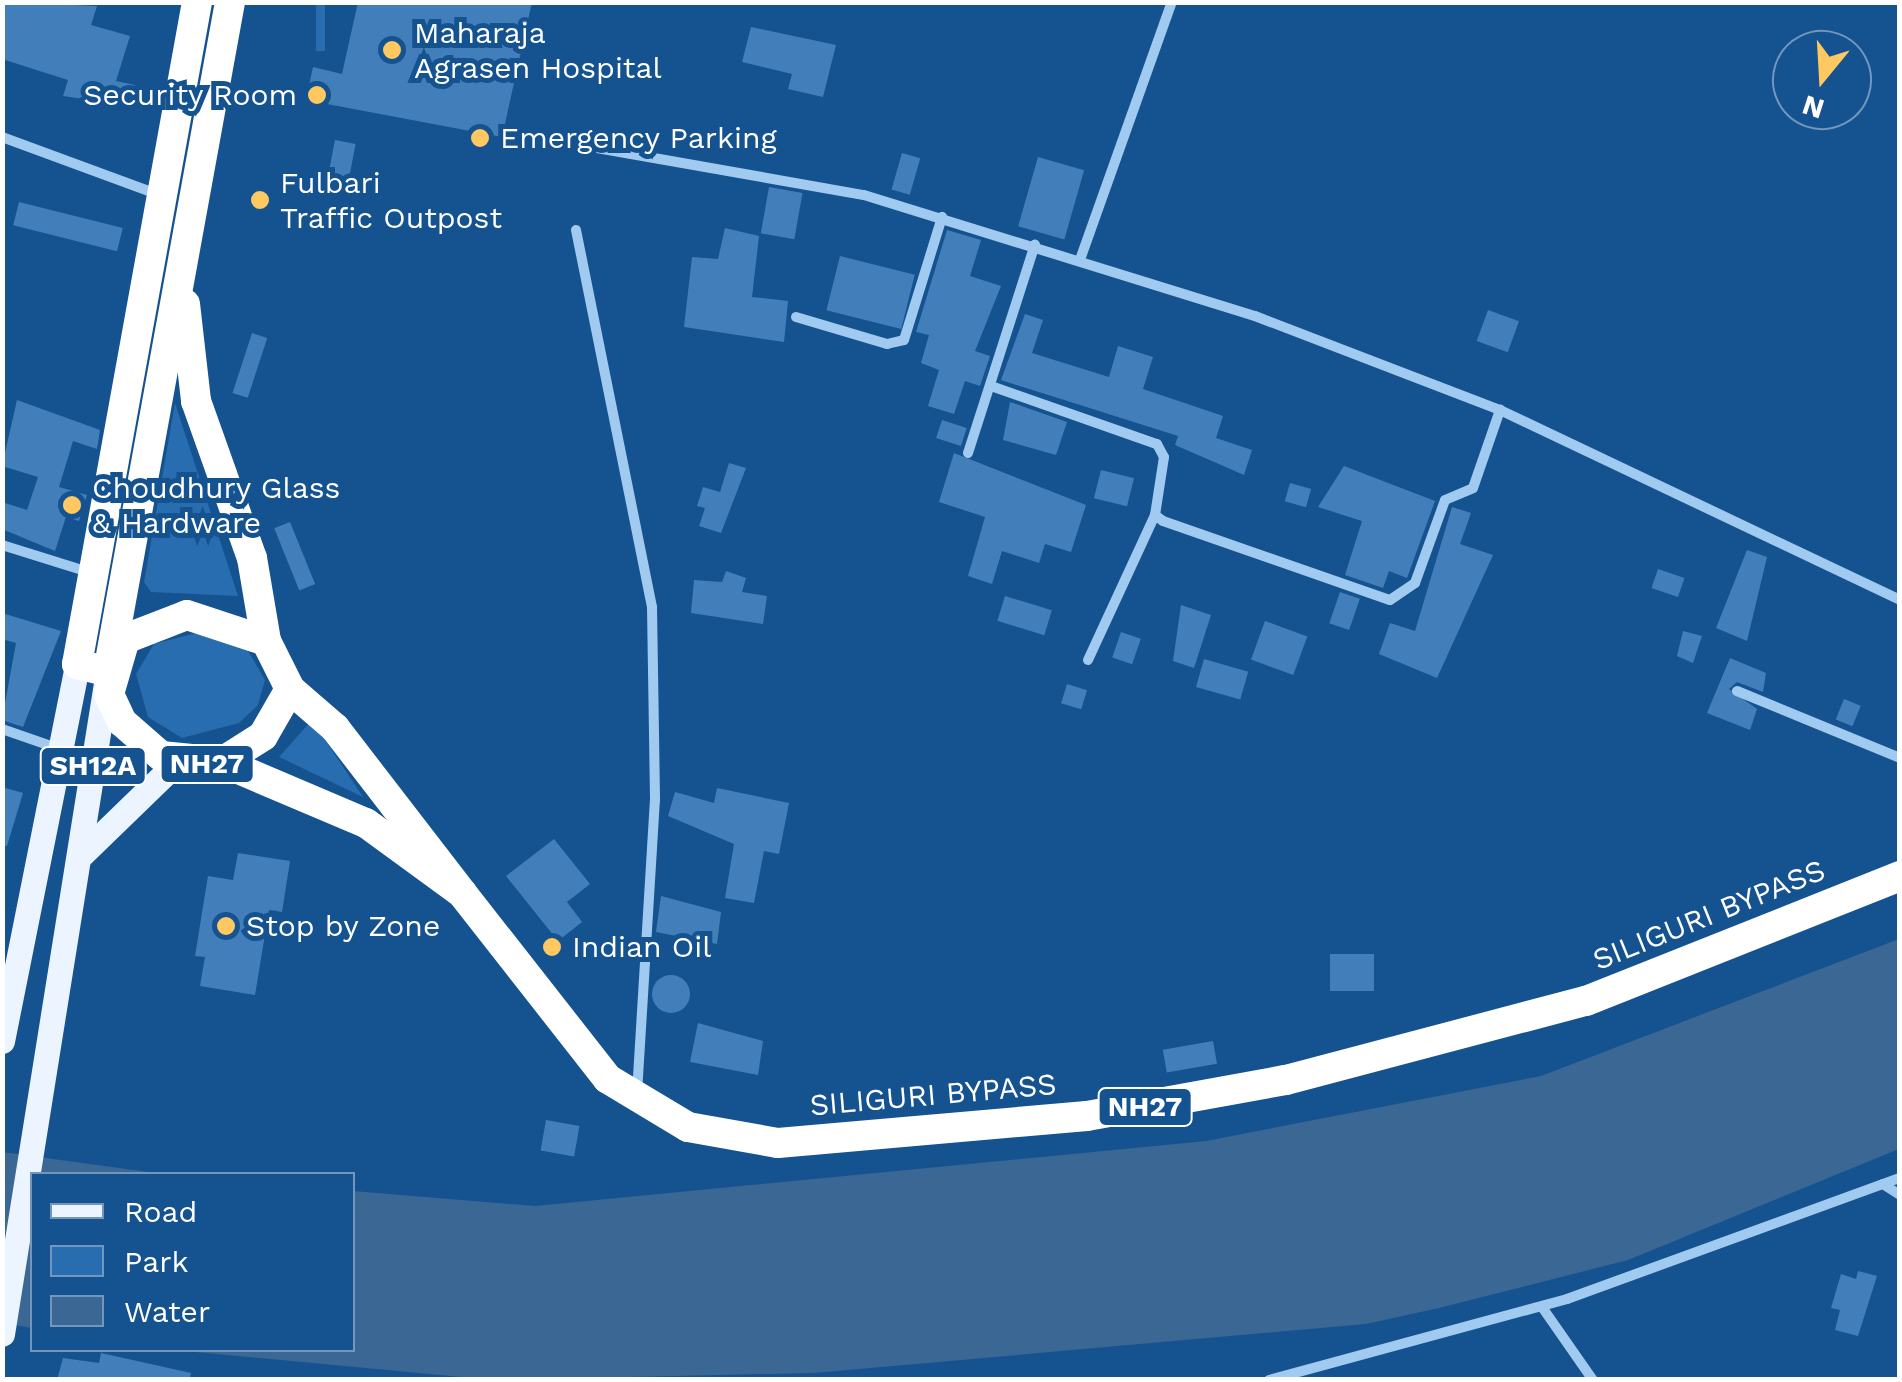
<!DOCTYPE html>
<html>
<head>
<meta charset="utf-8">
<style>
	body { margin:0 }
	#map { position:relative; width:1902px; height:1382px; overflow:hidden; background:#155290; font-family:"Work Sans",sans-serif }
	div>[style] { position:absolute }
	.green>* { inset:0; background:#276daf; transform-origin:0 0 }
	.water>* { inset:0; background:#3a6794 }
	.building>* { inset:0; background:#427fba; transform-origin:0 0 }
	.round { border-radius:50% }
	.street>* { height:10px; margin:-5px; padding:0 5px; transform-origin:5px; border-radius:5px; background:#a1caf0 }
	.primary>* { height:25px; margin:-12.5px; padding:0 12.5px; transform-origin:12.5px; border-radius:12.5px; background:#ebf4ff }
	.highway>* { height:30px; margin:-15px; padding:0 15px; transform-origin:15px; border-radius:15px; background:#fff }
	.dots>* { width:28px; height:28px; translate:-50% -50%; box-sizing:border-box; border:5px solid #155290; border-radius:50% }
	span { translate:-50% -50%; white-space:nowrap; text-align:center; line-height:1.15; -webkit-text-stroke:10px #155290; paint-order:stroke }
	.shield-label span { padding:2px 8px; background:#155290; border:2px solid; border-radius:8px; -webkit-text-stroke-width:0 }
	.shield-label { font-size:28px; color:#fff; font-weight:700 }
	.poi-label { font-size:30px; color:#fff }
	.left { translate:0 -50%; text-align:left }
	.right { translate:-100% -50%; text-align:right }
	.street-label { font-size:30px; color:#fff }
	.frame { position:absolute; inset:0; border:5px solid #fff; pointer-events:none }
	.legend { position:absolute; left:30px; top:1172px; width:325px; height:180px; box-sizing:border-box; background:#155290; border:2px solid #7397bc; margin:0; padding:12px 18px; list-style:none; font-size:30px; color:#fff }
	.legend li { display:flex; align-items:center; gap:20px; height:50px }
	.legend b { width:50px; border:2px solid #7397bc }
	.north { position:absolute; left:1772px; top:30px; width:100px; height:100px; box-sizing:border-box; background:#155290; border:2px solid #7397bc; border-radius:50%; rotate:198deg; font-size:28px; font-weight:700; line-height:40px; text-align:center; color:#fff }
	.north::after { content:''; display:block; margin:auto; width:35px; height:45px; background:#ffc861; clip-path:polygon(50% 0,100% 100%,50% 72%,0 100%) }
</style>
</head>
<body>
<div id="map">
	<div class="green">
		<i style="left:316px;top:3px;width:9px;height:48px"></i>
		<i style="clip-path:polygon(175px 403px,238px 596px,151px 592px,144px 582px)"></i>
		<i style="clip-path:polygon(196px 633px,244px 644px,265px 680px,258px 705px,239px 723px,182px 738px,148px 717px,136px 674px,154px 644px)"></i>
		<i style="clip-path:polygon(312px 720px,363px 797px,279px 757px)"></i>
	</div>
	<div class="water">
		<i style="clip-path:polygon(1899px 939px,1899px 1149px,1628px 1260px,1439px 1308px,1366px 1324px,814px 1373px,493px 1380px,175px 1350px,352px 1350px,353px 1191px,535px 1206px,1206px 1141px,1541px 1076px)"></i>
		<i style="clip-path:polygon(2px 1152px,163px 1174px,32px 1174px,32px 1328px,3px 1323px)"></i>
	</div>
	<div class="building">
		<i style="clip-path:polygon(2px 2px,97px 6px,91px 25px,130px 36px,116px 81px,149px 88px,144px 108px,63px 96px,68px 80px,2px 59px)"></i>
		<i style="clip-path:polygon(358px 2px,532px 2px,502px 137px,306px 100px,313px 67px,342px 74px)"></i>
		<i style="clip-path:polygon(751px 27px,836px 45px,823px 97px,788px 89px,792px 74px,742px 62px)"></i>
		<i style="left:335px;top:140px;width:21px;height:47px;rotate:11deg"></i>
		<i style="left:902px;top:153px;width:19px;height:38px;rotate:16deg"></i>
		<i style="left:1038px;top:157px;width:48px;height:72px;rotate:16deg"></i>
		<i style="left:769px;top:187px;width:34px;height:47px;rotate:10deg"></i>
		<i style="left:19px;top:202px;width:107px;height:24px;rotate:14deg"></i>
		<i style="clip-path:polygon(725px 228px,759px 236px,752px 297px,788px 301px,784px 342px,684px 327px,692px 257px,718px 259px)"></i>
		<i style="clip-path:polygon(947px 230px,981px 240px,970px 276px,1001px 286px,975px 351px,990px 356px,980px 386px,965px 381px,954px 414px,928px 406px,939px 370px,921px 363px,929px 335px,916px 332px)"></i>
		<i style="left:840px;top:256px;width:77px;height:56px;rotate:14deg"></i>
		<i style="left:1488px;top:310px;width:33px;height:33px;rotate:20deg"></i>
		<i style="clip-path:polygon(1025px 314px,1043px 320px,1032px 353px,1109px 377px,1118px 346px,1153px 357px,1143px 389px,1223px 416px,1216px 438px,1252px 450px,1244px 475px,1175px 445px,1178px 436px,1001px 380px)"></i>
		<i style="left:252px;top:333px;width:16px;height:63px;rotate:18deg"></i>
		<i style="clip-path:polygon(17px 400px,100px 430px,97px 449px,73px 441px,59px 487px,87px 495px,79px 521px,66px 517px,55px 551px,2px 529px,2px 502px,27px 510px,38px 477px,2px 466px)"></i>
		<i style="clip-path:polygon(1010px 402px,1067px 422px,1056px 455px,1003px 440px)"></i>
		<i style="left:942px;top:420px;width:26px;height:19px;rotate:18deg"></i>
		<i style="clip-path:polygon(954px 453px,1086px 505px,1071px 552px,1045px 544px,1039px 563px,1002px 551px,992px 584px,968px 576px,985px 517px,939px 502px)"></i>
		<i style="clip-path:polygon(729px 463px,746px 468px,721px 533px,699px 526px,705px 508px,697px 506px,703px 487px,720px 492px)"></i>
		<i style="clip-path:polygon(1344px 466px,1435px 501px,1407px 578px,1389px 571px,1383px 588px,1345px 575px,1362px 521px,1318px 507px)"></i>
		<i style="left:1101px;top:470px;width:34px;height:29px;rotate:14deg"></i>
		<i style="left:1290px;top:483px;width:22px;height:19px;rotate:16deg"></i>
		<i style="clip-path:polygon(1452px 507px,1471px 513px,1460px 544px,1493px 555px,1437px 678px,1379px 654px,1390px 623px,1415px 631px)"></i>
		<i style="left:290px;top:522px;width:67px;height:17px;rotate:68deg"></i>
		<i style="clip-path:polygon(1747px 550px,1767px 557px,1747px 641px,1716px 628px)"></i>
		<i style="left:1658px;top:569px;width:28px;height:20px;rotate:19deg"></i>
		<i style="clip-path:polygon(726px 571px,746px 578px,742px 592px,767px 596px,763px 624px,691px 613px,694px 580px,722px 582px)"></i>
		<i style="left:1340px;top:592px;width:21px;height:33px;rotate:19deg"></i>
		<i style="left:1005px;top:596px;width:49px;height:26px;rotate:17deg"></i>
		<i style="clip-path:polygon(1181px 605px,1211px 615px,1194px 668px,1173px 661px)"></i>
		<i style="clip-path:polygon(2px 613px,61px 631px,23px 727px,2px 720px,16px 643px,2px 639px)"></i>
		<i style="left:1265px;top:621px;width:45px;height:41px;rotate:20deg"></i>
		<i style="clip-path:polygon(1683px 631px,1702px 636px,1693px 663px,1677px 656px)"></i>
		<i style="left:1121px;top:632px;width:21px;height:27px;rotate:19deg"></i>
		<i style="clip-path:polygon(1730px 658px,1766px 673px,1763px 692px,1737px 682px,1729px 689px,1757px 709px,1750px 730px,1707px 713px)"></i>
		<i style="left:1204px;top:659px;width:46px;height:29px;rotate:16deg"></i>
		<i style="left:1067px;top:684px;width:21px;height:20px;rotate:17deg"></i>
		<i style="left:1844px;top:699px;width:18px;height:22px;rotate:22deg"></i>
		<i style="clip-path:polygon(2px 787px,23px 793px,7px 846px,2px 845px)"></i>
		<i style="clip-path:polygon(717px 788px,789px 803px,779px 854px,764px 851px,754px 903px,725px 898px,734px 844px,668px 816px,675px 792px,714px 803px)"></i>
		<i style="clip-path:polygon(554px 839px,590px 884px,567px 902px,582px 922px,558px 941px,506px 876px)"></i>
		<i style="clip-path:polygon(238px 853px,290px 861px,282px 912px,269px 910px,255px 995px,200px 986px,205px 957px,195px 956px,208px 876px,233px 880px)"></i>
		<i style="clip-path:polygon(661px 896px,721px 912px,717px 944px,656px 932px)"></i>
		<i style="left:1330px;top:954px;width:44px;height:37px"></i>
		<i class="round" style="left:652px;top:975px;width:38px;height:38px"></i>
		<i style="clip-path:polygon(698px 1023px,763px 1041px,758px 1075px,690px 1062px)"></i>
		<i style="left:1213px;top:1041px;width:23px;height:51px;rotate:80deg"></i>
		<i style="left:546px;top:1120px;width:34px;height:31px;rotate:10deg"></i>
		<i style="clip-path:polygon(1858px 1271px,1877px 1276px,1858px 1336px,1835px 1330px,1840px 1310px,1831px 1308px,1841px 1274px,1856px 1279px)"></i>
		<i style="clip-path:polygon(101px 1353px,191px 1373px,190px 1380px,57px 1380px,63px 1358px,99px 1363px)"></i>
	</div>
	<div class="street">
		<i style="left:2px;top:137px;width:165px;rotate:20.2deg"></i>
		<i style="left:597px;top:148px;width:271px;rotate:10deg"></i>
		<i style="left:864px;top:195px;width:409px;rotate:17.2deg"></i>
		<i style="left:1255px;top:316px;width:262px;rotate:21deg"></i>
		<i style="left:1500px;top:410px;width:443px;rotate:25.4deg"></i>
		<i style="left:576px;top:230px;width:385px;rotate:78.6deg"></i>
		<i style="left:652px;top:607px;width:192px;rotate:89.1deg"></i>
		<i style="left:655px;top:799px;width:293px;rotate:93.5deg"></i>
		<i style="left:1081px;top:257px;width:271px;rotate:-70.4deg"></i>
		<i style="left:796px;top:317px;width:95px;rotate:16.5deg"></i>
		<i style="left:887px;top:344px;width:17px;rotate:-13deg"></i>
		<i style="left:904px;top:340px;width:129px;rotate:-72.8deg"></i>
		<i style="left:991px;top:386px;width:176px;rotate:19.3deg"></i>
		<i style="left:1157px;top:444px;width:15px;rotate:62deg"></i>
		<i style="left:1164px;top:457px;width:59px;rotate:98.8deg"></i>
		<i style="left:1155px;top:515px;width:10px;rotate:37deg"></i>
		<i style="left:1163px;top:521px;width:240px;rotate:19.2deg"></i>
		<i style="left:1390px;top:600px;width:30px;rotate:-34deg"></i>
		<i style="left:1415px;top:583px;width:88px;rotate:-70.1deg"></i>
		<i style="left:1445px;top:500px;width:30px;rotate:-23deg"></i>
		<i style="left:1473px;top:488px;width:83px;rotate:-70.9deg"></i>
		<i style="left:968px;top:453px;width:219px;rotate:-72.2deg"></i>
		<i style="left:2px;top:545px;width:94px;rotate:17.3deg"></i>
		<i style="left:1088px;top:660px;width:160px;rotate:-65.2deg"></i>
		<i style="left:1737px;top:691px;width:176px;rotate:22.3deg"></i>
		<i style="left:2px;top:729px;width:58px;rotate:19.1deg"></i>
		<i style="left:1883px;top:1184px;width:20px;rotate:33deg"></i>
		<i style="left:1542px;top:1307px;width:89px;rotate:55.1deg"></i>
		<i style="left:1269px;top:1380px;width:309px;rotate:-15.2deg"></i>
		<i style="left:1567px;top:1299px;width:354px;rotate:-20deg"></i>
	</div>
	<div class="primary">
		<i style="left:80px;top:856px;width:135px;rotate:-44.1deg"></i>
		<i style="left:2px;top:1041px;width:384px;rotate:-78.7deg"></i>
		<i style="left:2px;top:1334px;width:659px;rotate:-80.92deg"></i>
	</div>
	<div class="highway">
		<i style="left:197px;top:2px;width:673px;rotate:100.27deg"></i>
		<i style="left:77px;top:664px;width:32px;rotate:14deg"></i>
		<i style="left:108px;top:672px;width:681px;rotate:-79.68deg"></i>
		<i style="left:185px;top:304px;width:98px;rotate:83.5deg"></i>
		<i style="left:196px;top:401px;width:167px;rotate:70.4deg"></i>
		<i style="left:252px;top:558px;width:84px;rotate:80.4deg"></i>
		<i style="left:187px;top:615px;width:83px;rotate:18.2deg"></i>
		<i style="left:266px;top:641px;width:54px;rotate:63.4deg"></i>
		<i style="left:290px;top:689px;width:54px;rotate:119.9deg"></i>
		<i style="left:263px;top:736px;width:49px;rotate:147.6deg"></i>
		<i style="left:222px;top:762px;width:61px;rotate:-174.4deg"></i>
		<i style="left:161px;top:756px;width:52px;rotate:-138.9deg"></i>
		<i style="left:122px;top:722px;width:31px;rotate:-115deg"></i>
		<i style="left:109px;top:694px;width:57px;rotate:-73.8deg"></i>
		<i style="left:125px;top:639px;width:66px;rotate:-21.2deg"></i>
		<i style="left:222px;top:762px;width:156px;rotate:23deg"></i>
		<i style="left:366px;top:823px;width:119px;rotate:36.1deg"></i>
		<i style="left:462px;top:893px;width:208px;rotate:-127.6deg"></i>
		<i style="left:335px;top:728px;width:60px;rotate:-139.1deg"></i>
		<i style="left:462px;top:893px;width:236px;rotate:51.9deg"></i>
		<i style="left:608px;top:1079px;width:93px;rotate:31deg"></i>
		<i style="left:688px;top:1127px;width:91px;rotate:10.1deg"></i>
		<i style="left:778px;top:1143px;width:310px;rotate:-5deg"></i>
		<i style="left:1087px;top:1116px;width:202px;rotate:-10.3deg"></i>
		<i style="left:1286px;top:1080px;width:310px;rotate:-14.8deg"></i>
		<i style="left:1586px;top:1001px;width:338px;rotate:-21.7deg"></i>
	</div>
	<div class="dots">
		<i style="left:392px;top:50px;background:#ffc861"></i>
		<i style="left:317px;top:95px;background:#ffc861"></i>
		<i style="left:480px;top:138px;background:#ffc861"></i>
		<i style="left:260px;top:200px;background:#ffc861"></i>
		<i style="left:72px;top:505px;background:#ffc861"></i>
		<i style="left:226px;top:926px;background:#ffc861"></i>
		<i style="left:552px;top:947px;background:#ffc861"></i>
	</div>
	<div class="shield-label">
		<span style="left:207px;top:764px">NH27</span>
		<span style="left:93px;top:766px">SH12A</span>
		<span style="left:1145px;top:1107px">NH27</span>
	</div>
	<div class="poi-label">
		<span class="left" style="left:414px;top:50px">Maharaja<br>Agrasen Hospital</span>
		<span class="right" style="left:297px;top:95px">Security Room</span>
		<span class="left" style="left:500px;top:138px">Emergency Parking</span>
		<span class="left" style="left:280px;top:200px">Fulbari<br>Traffic Outpost</span>
		<span class="left" style="left:92px;top:505px">Choudhury Glass<br>&amp; Hardware</span>
		<span class="left" style="left:246px;top:926px">Stop by Zone</span>
		<span class="left" style="left:572px;top:947px">Indian Oil</span>
	</div>
	<div class="street-label">
		<span style="left:1709px;top:915px;rotate:-22deg">SILIGURI BYPASS</span>
		<span style="left:933px;top:1095px;rotate:-5deg">SILIGURI BYPASS</span>
	</div>
	<div class="frame"></div>
	<ul class="legend">
	<li><b style="height:12px;background:#ebf4ff"></b>Road</li>
	<li><b style="height:28px;background:#276daf"></b>Park</li>
	<li><b style="height:28px;background:#3a6794"></b>Water</li>
	</ul>
	<div class="north">N</div>
</div>
</body>
</html>
